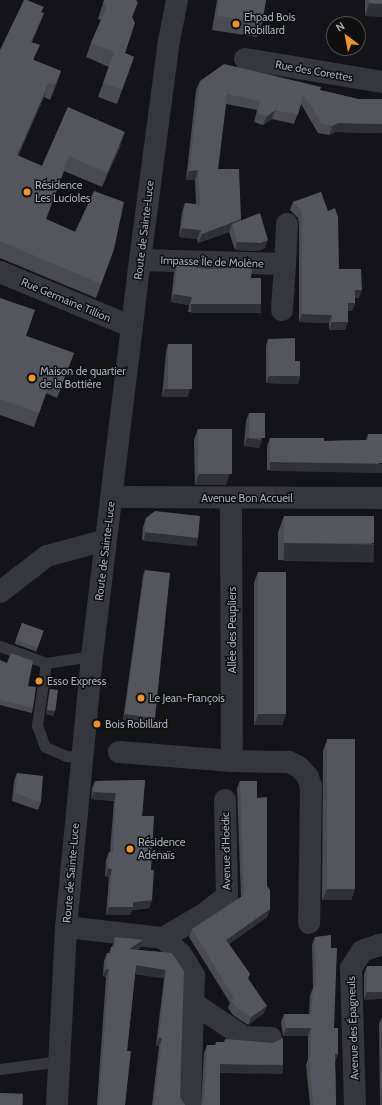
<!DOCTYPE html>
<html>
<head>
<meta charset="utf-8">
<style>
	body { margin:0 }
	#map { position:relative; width:382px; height:1105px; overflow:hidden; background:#141416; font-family:Cabin,sans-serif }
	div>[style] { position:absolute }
	.service>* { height:11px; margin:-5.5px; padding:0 5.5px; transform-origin:5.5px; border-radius:5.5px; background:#35373a }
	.minor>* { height:22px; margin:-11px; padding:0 11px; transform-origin:11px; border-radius:11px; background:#35373a }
	.tertiary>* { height:22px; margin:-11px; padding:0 11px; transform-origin:11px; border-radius:11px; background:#35373a }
	.wall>* { inset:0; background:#4a4b51; transform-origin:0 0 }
	.shaded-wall>* { inset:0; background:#303135; transform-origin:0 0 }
	.building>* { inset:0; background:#54565c; transform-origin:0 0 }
	.dots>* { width:11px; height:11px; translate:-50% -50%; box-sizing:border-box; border:2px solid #0f0f10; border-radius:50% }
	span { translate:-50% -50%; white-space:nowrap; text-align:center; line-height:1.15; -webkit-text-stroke:3px #0f0f10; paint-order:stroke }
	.poi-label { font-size:11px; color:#a6adb6 }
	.left { translate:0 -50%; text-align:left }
	.street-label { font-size:11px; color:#a6adb6 }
	.north { position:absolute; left:326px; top:16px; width:40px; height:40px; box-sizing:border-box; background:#0f0f10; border:1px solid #4b4e52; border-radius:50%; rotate:328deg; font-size:11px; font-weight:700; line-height:16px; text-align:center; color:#a6adb6 }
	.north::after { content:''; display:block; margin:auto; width:14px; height:18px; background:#ef9232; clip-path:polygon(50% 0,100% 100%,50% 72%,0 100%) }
</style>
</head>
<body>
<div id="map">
	<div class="service">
		<i style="left:0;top:646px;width:49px;rotate:20.3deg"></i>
		<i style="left:46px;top:663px;width:47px;rotate:-8.7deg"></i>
		<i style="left:46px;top:663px;width:63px;rotate:98.3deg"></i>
		<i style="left:37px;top:725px;width:23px;rotate:70deg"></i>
		<i style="left:45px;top:747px;width:23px;rotate:23deg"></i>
		<i style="left:66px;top:756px;width:15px;rotate:4deg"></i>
		<i style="left:0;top:1069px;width:61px;rotate:-7.6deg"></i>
	</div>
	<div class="minor">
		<i style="left:245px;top:59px;width:139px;rotate:9.5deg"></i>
		<i style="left:140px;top:260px;width:145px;rotate:1.6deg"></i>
		<i style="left:285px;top:264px;width:40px;rotate:-87.1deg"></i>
		<i style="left:0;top:272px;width:143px;rotate:22.6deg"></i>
		<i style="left:282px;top:310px;width:46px;rotate:-86.3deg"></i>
		<i style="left:112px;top:497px;width:270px;rotate:0.2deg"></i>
		<i style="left:231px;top:498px;width:263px;rotate:89.8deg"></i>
		<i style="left:232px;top:761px;width:57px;rotate:1deg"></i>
		<i style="left:289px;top:762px;width:11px;rotate:27deg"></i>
		<i style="left:299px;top:767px;width:13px;rotate:48deg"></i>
		<i style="left:308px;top:777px;width:10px;rotate:73deg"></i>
		<i style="left:311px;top:787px;width:136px;rotate:90.8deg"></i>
		<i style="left:119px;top:752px;width:113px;rotate:4.6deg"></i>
		<i style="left:66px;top:927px;width:98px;rotate:6.5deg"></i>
		<i style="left:163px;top:938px;width:48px;rotate:-30.3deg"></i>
		<i style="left:204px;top:914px;width:29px;rotate:-38deg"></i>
		<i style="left:227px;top:896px;width:96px;rotate:-91.2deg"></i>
		<i style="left:163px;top:938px;width:24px;rotate:42deg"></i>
		<i style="left:181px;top:954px;width:26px;rotate:59deg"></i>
		<i style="left:194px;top:976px;width:129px;rotate:91.8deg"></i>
		<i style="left:193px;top:1003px;width:61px;rotate:33.7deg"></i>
		<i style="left:244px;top:1037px;width:27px;rotate:2deg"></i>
		<i style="left:355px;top:1105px;width:137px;rotate:-91.7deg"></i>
		<i style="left:351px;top:968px;width:20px;rotate:-57deg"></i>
		<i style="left:362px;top:951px;width:21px;rotate:-19deg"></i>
	</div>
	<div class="tertiary">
		<i style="left:0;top:592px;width:59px;rotate:-37.5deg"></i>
		<i style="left:47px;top:556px;width:61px;rotate:-15.2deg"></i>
		<i style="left:57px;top:1105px;width:178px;rotate:-87.1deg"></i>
		<i style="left:66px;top:927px;width:272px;rotate:-84.5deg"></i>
		<i style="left:92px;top:656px;width:399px;rotate:-83.1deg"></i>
		<i style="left:140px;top:260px;width:221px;rotate:-82.5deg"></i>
		<i style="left:169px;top:41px;width:42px;rotate:-79deg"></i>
	</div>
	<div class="wall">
		<i style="clip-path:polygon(104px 0,137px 0,132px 18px,125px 53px,134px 57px,117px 104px,98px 97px,109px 67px,86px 57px,91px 43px,101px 20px,98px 19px)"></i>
		<i style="clip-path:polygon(217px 0,266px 0,262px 23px,257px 37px,212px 30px)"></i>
		<i style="clip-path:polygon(365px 0,382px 0,365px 16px)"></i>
		<i style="clip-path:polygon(42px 13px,44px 13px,38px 28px,32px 42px,34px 60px,61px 71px,56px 86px,50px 100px,44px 97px,18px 156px,42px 166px,68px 107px,120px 147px,102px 187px,64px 171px,46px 219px,114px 249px,96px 298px,0 258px,0 50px)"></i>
		<i style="clip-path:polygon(200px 81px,320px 90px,358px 99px,382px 99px,382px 133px,335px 132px,329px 135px,318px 133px,301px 104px,294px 124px,272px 119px,263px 125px,254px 122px,257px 110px,226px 104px,218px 169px,241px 219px,241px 221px,265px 248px,258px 251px,235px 250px,229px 232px,198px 243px,197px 239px,179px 237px,182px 212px,185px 203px,196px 204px,195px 180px,186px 180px,196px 90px)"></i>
		<i style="clip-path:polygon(321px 192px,339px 269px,359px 298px,355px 298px,355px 303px,352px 311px,348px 311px,345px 330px,329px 330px,329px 323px,299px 322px,299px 224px,298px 218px,290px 210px,293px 202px)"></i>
		<i style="clip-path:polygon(177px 265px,251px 278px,261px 304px,258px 312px,188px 312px,189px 305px,171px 302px,174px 273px)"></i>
		<i style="clip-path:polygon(0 298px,26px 336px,74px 353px,57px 398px,46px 393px,34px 427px,0 415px)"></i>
		<i style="clip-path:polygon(268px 339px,295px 361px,300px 376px,298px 384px,266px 383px,266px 346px)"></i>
		<i style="clip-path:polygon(168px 344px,190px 389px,187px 397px,162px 397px,166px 352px)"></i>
		<i style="clip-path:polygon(249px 413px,262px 440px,259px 448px,244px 446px,246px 421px)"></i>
		<i style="clip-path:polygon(198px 429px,226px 485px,195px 485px,194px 440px)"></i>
		<i style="clip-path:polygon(368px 434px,382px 471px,267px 470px,267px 446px,270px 438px,324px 441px,366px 440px)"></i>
		<i style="clip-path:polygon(284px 516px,374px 544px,368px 561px,278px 560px,278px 532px)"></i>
		<i style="clip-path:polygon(146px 518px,198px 538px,195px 546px,142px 540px,143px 527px)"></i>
		<i style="clip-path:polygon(145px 570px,155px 718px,153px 723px,123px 720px,143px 576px)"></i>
		<i style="clip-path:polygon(258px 572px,286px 714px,282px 725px,254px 725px,254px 583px)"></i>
		<i style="left:22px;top:623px;width:23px;height:22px;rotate:20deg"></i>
		<i style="clip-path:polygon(0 660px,28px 686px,33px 708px,32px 713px,0 705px)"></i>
		<i style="clip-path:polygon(50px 689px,55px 711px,53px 716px,46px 714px,49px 693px)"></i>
		<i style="clip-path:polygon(327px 740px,355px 889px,351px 900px,322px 900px,323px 751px)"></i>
		<i style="clip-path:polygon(17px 773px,41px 802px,38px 810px,12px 801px,14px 781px)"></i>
		<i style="clip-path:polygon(145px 780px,142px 816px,151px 870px,152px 900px,149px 908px,132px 910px,130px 915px,106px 915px,109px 877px,105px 876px,106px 860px,109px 852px,110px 852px,114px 801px,91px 799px,92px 788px,95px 781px)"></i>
		<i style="clip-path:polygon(240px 781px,257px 798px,267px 886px,270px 909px,267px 917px,229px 944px,250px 974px,248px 979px,264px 1013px,248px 1025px,233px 1015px,228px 1008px,230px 1003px,189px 937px,192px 929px,241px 897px,237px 788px)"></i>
		<i style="clip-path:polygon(115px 937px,143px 940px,140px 948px,137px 950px,172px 953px,180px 1097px,185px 1105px,152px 1105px,159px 1046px,156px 1046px,164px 978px,135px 974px,127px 1051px,125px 1105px,97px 1105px,106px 977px,103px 976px,104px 961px,107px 953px,109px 953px,111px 947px,112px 947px,113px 945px)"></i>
		<i style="clip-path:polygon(315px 937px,334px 1028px,338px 1054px,335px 1062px,336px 1105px,310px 1105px,306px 1065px,308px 1059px,308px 1036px,283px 1036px,281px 1022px,284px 1014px,309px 1014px,310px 995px,313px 988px,312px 945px)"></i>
		<i style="clip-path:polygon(367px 966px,382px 966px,364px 1000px,364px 974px)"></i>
		<i style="clip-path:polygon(382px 1017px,382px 1105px,380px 1105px,379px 1024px)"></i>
		<i style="clip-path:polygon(225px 1039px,280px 1073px,220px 1072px,220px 1105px,221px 1105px,201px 1105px,204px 1053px,207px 1045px,215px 1045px,216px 1042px,224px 1042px)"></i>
	</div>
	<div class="shaded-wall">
		<i style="clip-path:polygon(369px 3px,382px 4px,382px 17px,365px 16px)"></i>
		<i style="clip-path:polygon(44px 13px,38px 28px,26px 56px,31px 42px)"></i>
		<i style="clip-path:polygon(61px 71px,56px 86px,50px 100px,55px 85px)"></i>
		<i style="clip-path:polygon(49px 83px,44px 97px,11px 170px,17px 155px)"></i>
		<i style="clip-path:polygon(275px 110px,272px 119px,263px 125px,267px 116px)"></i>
		<i style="clip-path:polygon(338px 123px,382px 124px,382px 133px,335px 132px,329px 135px,332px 126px)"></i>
		<i style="clip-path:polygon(125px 132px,120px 147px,102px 187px,107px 173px)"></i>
		<i style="clip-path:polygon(198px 170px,195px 180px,186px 180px,189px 171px)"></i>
		<i style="clip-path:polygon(241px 219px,238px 228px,232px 224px,229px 232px,198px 243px,202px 234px)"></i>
		<i style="clip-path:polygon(182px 228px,201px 230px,197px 239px,179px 237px)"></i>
		<i style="clip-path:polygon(268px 240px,265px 248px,258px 251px,235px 250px,237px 242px)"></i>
		<i style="clip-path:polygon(355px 290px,362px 290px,359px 298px,352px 298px)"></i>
		<i style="clip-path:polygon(174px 294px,192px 297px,189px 305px,171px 302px)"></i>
		<i style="clip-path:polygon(348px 303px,355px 303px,352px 311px,345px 311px)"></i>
		<i style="left:191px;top:304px;width:70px;height:9px"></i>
		<i style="clip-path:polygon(302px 314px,332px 315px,329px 323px,299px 322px)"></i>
		<i style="clip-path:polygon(332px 322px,348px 322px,345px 330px,329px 330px)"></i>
		<i style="clip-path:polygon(269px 376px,300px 376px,298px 384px,266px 383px)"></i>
		<i style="clip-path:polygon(165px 389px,190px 389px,187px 397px,162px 397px)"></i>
		<i style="clip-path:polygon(247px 438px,262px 440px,259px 448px,244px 446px)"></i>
		<i style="left:270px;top:462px;width:112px;height:9px;rotate:1deg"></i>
		<i style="clip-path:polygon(199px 474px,230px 474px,226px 485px,195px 485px)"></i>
		<i style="left:145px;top:532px;width:53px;height:9px;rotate:6deg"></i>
		<i style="left:284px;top:543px;width:90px;height:18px;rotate:1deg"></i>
		<i style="clip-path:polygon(47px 710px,55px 711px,53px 716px,46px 714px)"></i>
		<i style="clip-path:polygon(125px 714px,155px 718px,153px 723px,123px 720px)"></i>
		<i style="clip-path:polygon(258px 714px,286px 714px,282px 725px,254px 725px)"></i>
		<i style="clip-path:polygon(94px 792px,116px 793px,114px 801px,91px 799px)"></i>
		<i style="left:108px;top:868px;width:4px;height:9px;rotate:14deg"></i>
		<i style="clip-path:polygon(327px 889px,355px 889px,351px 900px,322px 900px)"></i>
		<i style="clip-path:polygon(152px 900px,149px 908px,132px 910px,130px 915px,106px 915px,109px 907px,133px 902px)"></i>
		<i style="clip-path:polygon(270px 909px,267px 917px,223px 948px,226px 940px)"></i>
		<i style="clip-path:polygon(143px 940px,140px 948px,126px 957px,129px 949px)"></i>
		<i style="left:136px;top:965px;width:30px;height:9px;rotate:9deg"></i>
		<i style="clip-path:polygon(106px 969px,109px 969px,106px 977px,103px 976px)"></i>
		<i style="clip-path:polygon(382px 991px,382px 999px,364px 1000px,367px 992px)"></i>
		<i style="clip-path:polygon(267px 1006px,264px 1013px,248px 1025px,251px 1017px)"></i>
		<i style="clip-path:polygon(286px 1028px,311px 1028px,308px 1036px,283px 1036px)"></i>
		<i style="clip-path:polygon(159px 1038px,162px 1038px,159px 1046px,156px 1046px)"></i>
		<i style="clip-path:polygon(335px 1054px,338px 1054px,335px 1062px)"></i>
		<i style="left:220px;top:1064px;width:63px;height:9px;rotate:1deg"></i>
	</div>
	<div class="building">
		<i style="clip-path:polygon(24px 0,27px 0,44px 7px,41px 12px,44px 13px,31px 42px,40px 45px,33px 60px,61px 71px,55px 85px,49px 83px,17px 155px,42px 166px,68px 107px,125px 132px,107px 173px,69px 156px,46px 219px,75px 232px,94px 191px,124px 202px,114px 249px,101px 284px,0 241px,0 50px)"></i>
		<i style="clip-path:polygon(104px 0,136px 0,136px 1px,138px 2px,132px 17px,135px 23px,125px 53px,134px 57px,122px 90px,103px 83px,114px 52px,91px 43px,107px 6px,103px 4px)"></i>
		<i style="clip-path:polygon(219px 0,266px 0,262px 23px,217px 16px)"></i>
		<i style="clip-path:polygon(369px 0,382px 0,382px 4px,369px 3px)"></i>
		<i style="clip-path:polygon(224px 64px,321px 87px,320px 90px,358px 99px,382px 99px,382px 124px,338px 123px,332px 126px,322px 124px,303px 94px,298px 115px,275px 110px,267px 116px,257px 113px,260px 101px,227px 94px,218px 169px,239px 169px,241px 219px,202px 234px,201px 230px,182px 228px,185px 203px,200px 205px,198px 170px,189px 171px,200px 81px)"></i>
		<i style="clip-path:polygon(321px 192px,328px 211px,335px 208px,338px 217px,339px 269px,361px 269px,362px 290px,355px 290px,355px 303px,348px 303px,348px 322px,332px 322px,332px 315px,302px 314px,302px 216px,301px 210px,293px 202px)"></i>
		<i style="clip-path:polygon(260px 213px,268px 240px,261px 243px,237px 242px,232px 224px)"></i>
		<i style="clip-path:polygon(177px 265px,207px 269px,252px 267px,251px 278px,261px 278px,261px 304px,191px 304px,192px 297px,174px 294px)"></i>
		<i style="clip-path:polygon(0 298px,35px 310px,26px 336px,74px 353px,62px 384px,51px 380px,39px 413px,0 399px)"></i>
		<i style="clip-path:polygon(295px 338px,295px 361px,300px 361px,300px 376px,269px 376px,268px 339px)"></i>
		<i style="left:168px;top:344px;width:24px;height:45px"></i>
		<i style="left:249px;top:413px;width:16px;height:25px"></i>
		<i style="left:198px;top:429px;width:34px;height:45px"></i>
		<i style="clip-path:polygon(368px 434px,382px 434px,382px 463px,270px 462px,270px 438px,324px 438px,324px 441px,368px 440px)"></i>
		<i style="clip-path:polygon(155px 511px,200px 516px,198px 538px,145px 532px,146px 518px)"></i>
		<i style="left:284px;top:516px;width:90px;height:27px"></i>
		<i style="clip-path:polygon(145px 570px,170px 573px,155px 718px,125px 714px)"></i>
		<i style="left:258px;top:572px;width:28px;height:142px"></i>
		<i style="left:22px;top:623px;width:23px;height:18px;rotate:20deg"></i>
		<i style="clip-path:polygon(11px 653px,33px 661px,28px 686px,36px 687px,33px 708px,0 700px,0 660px,7px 663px)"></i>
		<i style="left:50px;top:689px;width:8px;height:21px;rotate:7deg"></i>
		<i style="left:355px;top:739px;width:150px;height:28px;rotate:90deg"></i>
		<i style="clip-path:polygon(17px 773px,43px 776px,41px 802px,15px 793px)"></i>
		<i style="clip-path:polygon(145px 780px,142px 816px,154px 816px,151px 870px,154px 870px,152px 900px,133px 902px,133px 907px,109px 907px,112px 869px,108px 868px,109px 852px,113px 853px,116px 793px,94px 792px,95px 781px)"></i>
		<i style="clip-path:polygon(240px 781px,257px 781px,257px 798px,267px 797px,267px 886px,270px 890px,270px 909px,226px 940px,250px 974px,247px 977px,267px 1006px,251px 1017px,236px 1007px,231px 1000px,234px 998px,192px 929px,244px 895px)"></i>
		<i style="clip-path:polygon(331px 935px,331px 948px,337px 948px,334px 1028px,338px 1028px,338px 1054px,335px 1054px,336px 1105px,313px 1105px,309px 1058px,311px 1057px,311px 1028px,286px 1028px,284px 1014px,311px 1014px,313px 987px,316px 987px,315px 937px)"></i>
		<i style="clip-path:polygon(115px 937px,143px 940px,129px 949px,172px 953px,184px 971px,180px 1097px,185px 1105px,154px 1105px,162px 1038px,159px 1038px,166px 970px,136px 965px,127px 1051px,131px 1051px,125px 1105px,99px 1105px,109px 969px,106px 969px,107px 953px,111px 954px,111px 947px,115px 948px)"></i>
		<i style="left:367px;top:966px;width:15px;height:26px"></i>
		<i style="clip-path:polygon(283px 1038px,283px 1065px,220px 1064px,220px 1105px,221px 1105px,202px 1105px,204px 1103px,207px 1045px,216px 1045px,216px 1042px,225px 1042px,225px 1039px,273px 1043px)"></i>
		<i style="left:0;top:1093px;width:23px;height:12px;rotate:2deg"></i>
	</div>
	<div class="dots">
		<i style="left:236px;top:24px;background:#ef9232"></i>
		<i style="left:27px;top:192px;background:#ef9232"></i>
		<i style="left:32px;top:378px;background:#ef9232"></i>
		<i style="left:39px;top:681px;background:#ef9232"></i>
		<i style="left:141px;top:698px;background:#ef9232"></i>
		<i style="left:97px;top:724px;background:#ef9232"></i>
		<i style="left:130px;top:849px;background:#ef9232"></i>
	</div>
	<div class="poi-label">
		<span class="left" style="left:244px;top:24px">Ehpad Bois<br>Robillard</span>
		<span class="left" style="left:35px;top:192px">Résidence<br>Les Lucioles</span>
		<span class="left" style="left:40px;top:378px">Maison de quartier<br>de la Bottière</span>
		<span class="left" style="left:47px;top:681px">Esso Express</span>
		<span class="left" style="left:149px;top:698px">Le Jean-François</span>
		<span class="left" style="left:105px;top:724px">Bois Robillard</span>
		<span class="left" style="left:138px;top:849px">Résidence<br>Adénaïs</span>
	</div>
	<div class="street-label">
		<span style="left:314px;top:71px;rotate:10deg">Rue des Corettes</span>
		<span style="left:144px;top:230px;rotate:-83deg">Route de Sainte-Luce</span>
		<span style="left:212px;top:262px;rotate:2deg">Impasse Île de Molène</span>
		<span style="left:66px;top:300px;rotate:23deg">Rue Germaine Tillion</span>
		<span style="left:247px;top:498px">Avenue Bon Accueil</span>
		<span style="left:105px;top:551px;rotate:-83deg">Route de Sainte-Luce</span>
		<span style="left:232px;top:630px;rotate:-90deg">Allée des Peupliers</span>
		<span style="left:226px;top:851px;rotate:-91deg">Avenue d'Hoëdic</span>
		<span style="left:71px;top:873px;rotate:-85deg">Route de Sainte-Luce</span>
		<span style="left:353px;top:1028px;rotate:-92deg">Avenue des Épagneuls</span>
	</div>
	<div class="north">N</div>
</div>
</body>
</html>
